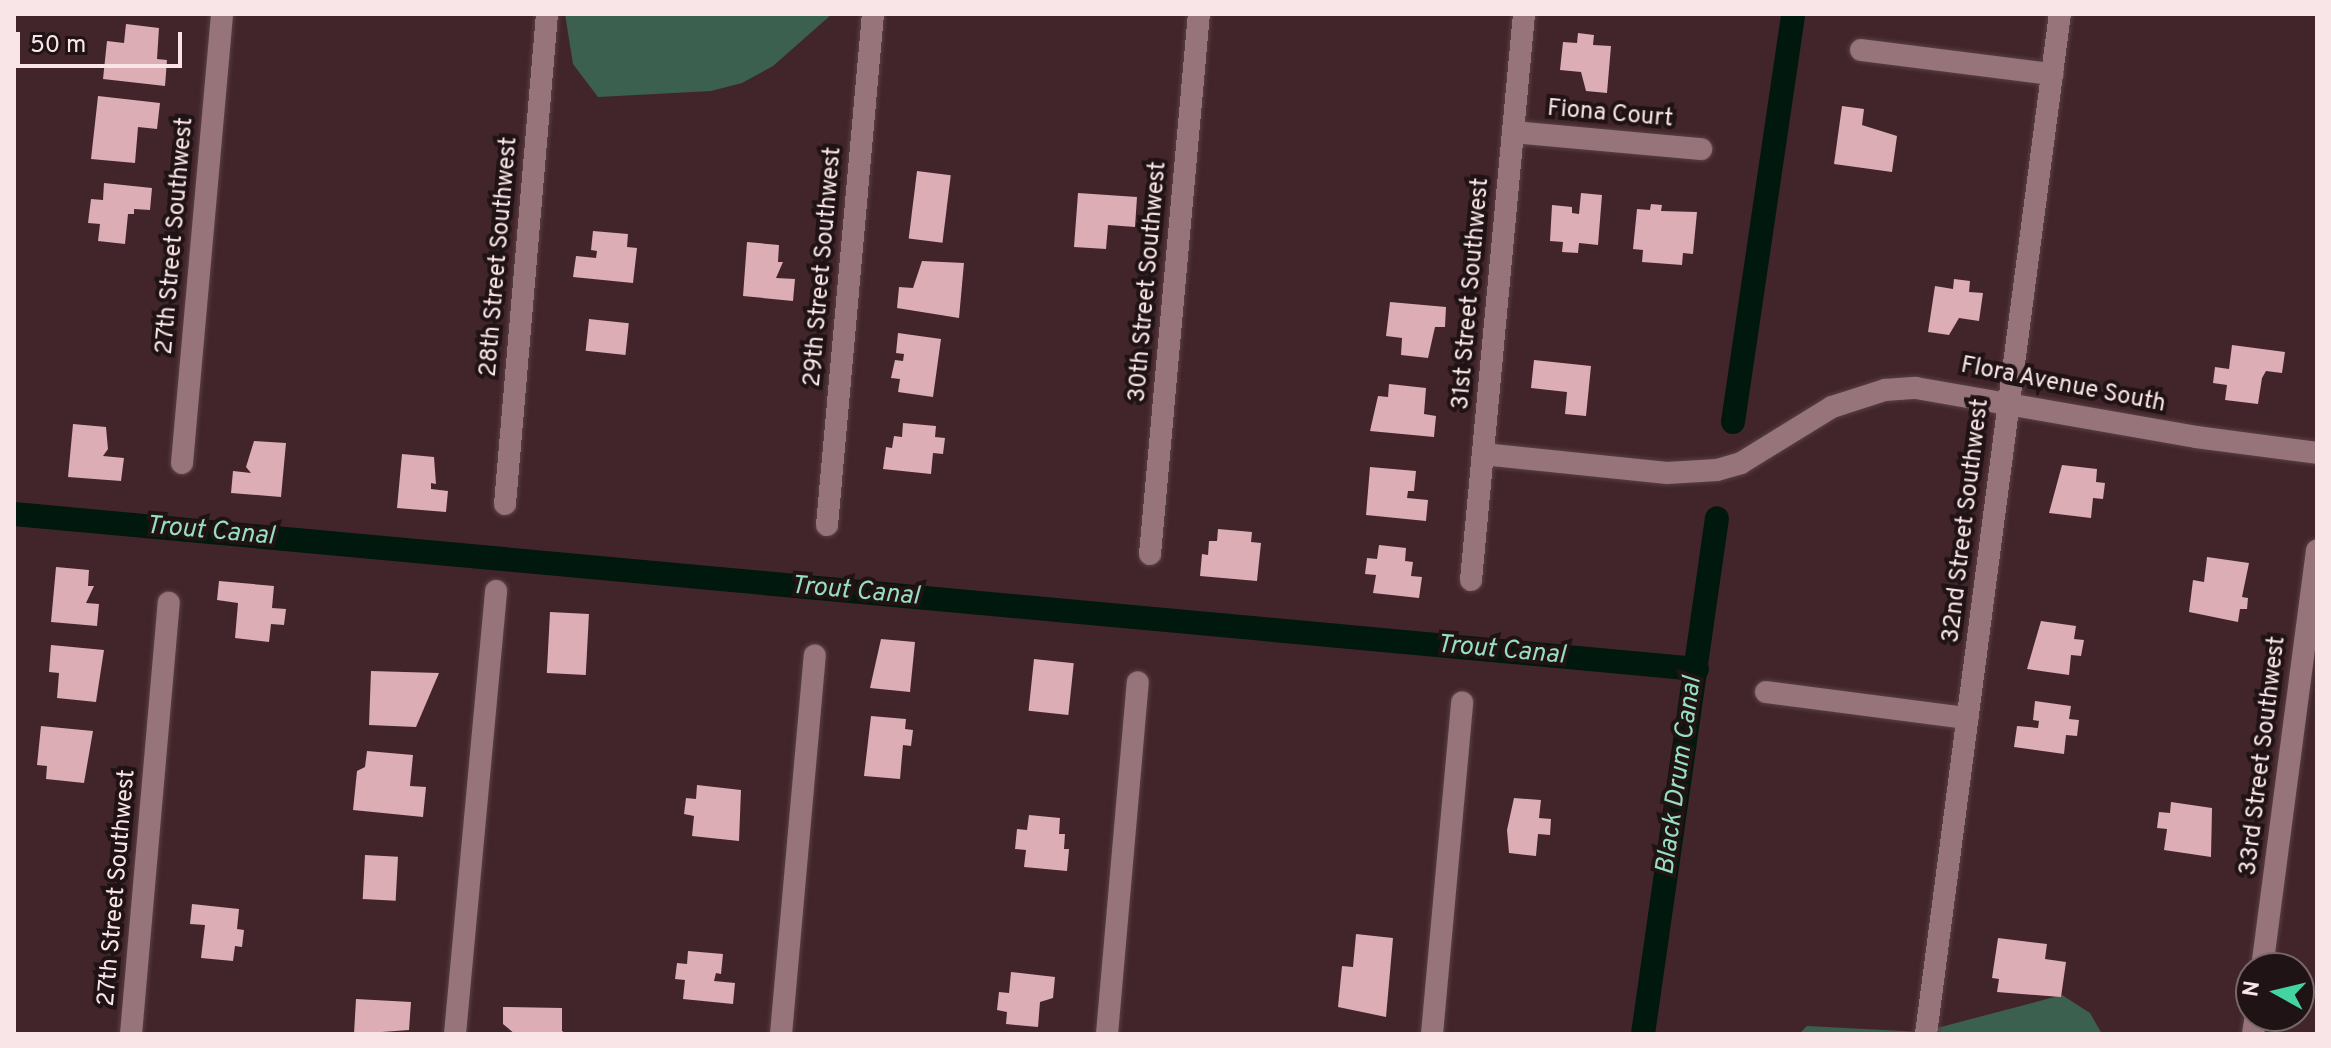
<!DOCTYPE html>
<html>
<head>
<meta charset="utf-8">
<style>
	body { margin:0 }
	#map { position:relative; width:2331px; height:1048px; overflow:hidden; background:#42252a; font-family:Overpass,sans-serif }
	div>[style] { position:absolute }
	.green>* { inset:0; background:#3c6050 }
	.canal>* { height:24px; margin:-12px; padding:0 12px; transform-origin:12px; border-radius:12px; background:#00180d }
	.building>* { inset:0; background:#dcadb4; transform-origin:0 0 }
	.roads { filter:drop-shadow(0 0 2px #594146) drop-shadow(0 0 2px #594146) }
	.street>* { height:22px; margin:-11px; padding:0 11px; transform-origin:11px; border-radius:11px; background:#977479 }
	span { translate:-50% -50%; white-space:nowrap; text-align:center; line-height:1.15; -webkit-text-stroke:8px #201315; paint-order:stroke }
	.street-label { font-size:24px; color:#f9e5e7 }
	.water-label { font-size:26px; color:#97dfbf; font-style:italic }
	.frame { position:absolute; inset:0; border:16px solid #f9e5e7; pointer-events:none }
	.north { position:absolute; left:2235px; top:952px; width:80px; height:80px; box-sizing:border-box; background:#201315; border:2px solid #776769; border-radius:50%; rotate:278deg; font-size:22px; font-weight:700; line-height:32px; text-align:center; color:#f9e5e7 }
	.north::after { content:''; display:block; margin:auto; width:28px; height:36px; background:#43d4a0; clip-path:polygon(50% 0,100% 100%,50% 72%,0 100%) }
	.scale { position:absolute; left:16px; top:32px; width:166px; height:36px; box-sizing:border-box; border:4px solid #f9e5e7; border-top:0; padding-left:10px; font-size:24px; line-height:28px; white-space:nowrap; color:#f9e5e7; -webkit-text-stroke:6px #201315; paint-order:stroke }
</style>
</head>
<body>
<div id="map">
	<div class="green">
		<i style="clip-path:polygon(565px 14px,832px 14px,773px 66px,742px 83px,711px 91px,598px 97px,573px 64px)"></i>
		<i style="clip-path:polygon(2062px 995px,2090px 1013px,2102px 1034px,1799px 1034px,1807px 1026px,1922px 1032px)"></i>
	</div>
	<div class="canal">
		<i style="left:1733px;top:422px;width:412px;rotate:-81.6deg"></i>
		<i style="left:14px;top:514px;width:1690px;rotate:5.26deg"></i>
		<i style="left:1643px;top:1034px;width:521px;rotate:-81.84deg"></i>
	</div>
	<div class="building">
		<i style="clip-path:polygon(126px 24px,159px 28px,157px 59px,167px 60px,165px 86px,103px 79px,107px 41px,124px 43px)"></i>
		<i style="clip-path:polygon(1578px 33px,1594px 35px,1593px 45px,1611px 46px,1607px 93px,1586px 91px,1581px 72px,1560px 70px,1563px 42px,1577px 43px)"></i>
		<i style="clip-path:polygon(98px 96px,160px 103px,157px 129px,138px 127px,135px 163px,91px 159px)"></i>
		<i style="clip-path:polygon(1842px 106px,1864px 109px,1862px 125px,1897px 136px,1892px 172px,1834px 164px)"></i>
		<i style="left:917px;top:171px;width:34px;height:68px;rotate:7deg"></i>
		<i style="clip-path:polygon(104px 183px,152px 188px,150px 210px,134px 209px,134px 214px,128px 214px,125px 244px,98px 241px,100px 224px,88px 223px,91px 199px,103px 200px)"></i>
		<i style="clip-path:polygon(1078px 193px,1137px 197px,1135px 227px,1108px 225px,1106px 249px,1074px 247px)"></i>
		<i style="clip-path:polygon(1581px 193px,1602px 195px,1598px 245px,1579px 243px,1578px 253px,1562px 252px,1563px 242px,1550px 241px,1552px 205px,1572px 207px,1572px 213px,1579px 214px)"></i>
		<i style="clip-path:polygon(1651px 204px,1662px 205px,1661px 211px,1697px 212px,1693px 254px,1683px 253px,1682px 265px,1642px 262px,1643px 250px,1633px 249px,1637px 209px,1650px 210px)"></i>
		<i style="clip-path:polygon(593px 231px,628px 234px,627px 247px,637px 248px,633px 283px,573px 277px,576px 256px,596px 258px,597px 251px,591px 250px)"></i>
		<i style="clip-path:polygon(747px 242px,779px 245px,778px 262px,783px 262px,776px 278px,795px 279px,793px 301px,743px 296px)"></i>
		<i style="clip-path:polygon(922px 261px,964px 263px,959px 318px,897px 308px,899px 287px,913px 288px)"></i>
		<i style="clip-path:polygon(1954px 279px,1970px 281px,1969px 292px,1983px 293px,1979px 321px,1959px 318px,1949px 335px,1928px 332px,1935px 286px,1953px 289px)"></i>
		<i style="clip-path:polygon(1390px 302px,1446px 307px,1445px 327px,1435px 327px,1428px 358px,1401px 355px,1402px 338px,1386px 336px)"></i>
		<i style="left:589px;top:319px;width:40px;height:32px;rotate:6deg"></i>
		<i style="clip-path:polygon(898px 333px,941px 339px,933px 397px,898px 392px,900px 379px,891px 378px,895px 360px,903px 361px,904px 354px,896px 353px)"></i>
		<i style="clip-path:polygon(2232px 345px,2285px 352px,2282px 373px,2266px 371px,2262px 378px,2258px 404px,2225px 400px,2227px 385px,2213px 383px,2215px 367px,2229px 369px)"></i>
		<i style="clip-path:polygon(1534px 360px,1591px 366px,1586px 416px,1565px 414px,1567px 392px,1531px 388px)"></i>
		<i style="clip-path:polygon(1389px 384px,1426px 388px,1424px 414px,1436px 416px,1434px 437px,1370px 431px,1378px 396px,1388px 397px)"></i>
		<i style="clip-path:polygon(903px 423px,936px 426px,935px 437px,945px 438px,943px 454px,933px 453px,931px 474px,883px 469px,886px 447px,892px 448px,894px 436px,902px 437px)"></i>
		<i style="clip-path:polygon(73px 424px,106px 427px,108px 449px,103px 456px,124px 458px,121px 481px,68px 477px)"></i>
		<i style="clip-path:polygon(254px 441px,286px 443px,281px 497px,231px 493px,233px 471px,251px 473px,246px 467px)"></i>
		<i style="clip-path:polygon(402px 454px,434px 457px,436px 484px,431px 483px,431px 489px,448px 491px,446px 512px,397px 508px)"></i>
		<i style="clip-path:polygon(2062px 465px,2097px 469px,2096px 482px,2105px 483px,2103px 499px,2093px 498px,2091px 518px,2049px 513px)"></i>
		<i style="clip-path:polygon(1370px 467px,1416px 471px,1414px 491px,1408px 491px,1407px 498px,1428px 500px,1426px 521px,1366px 515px)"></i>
		<i style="clip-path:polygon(1218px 529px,1252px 532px,1251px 542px,1261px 543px,1257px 581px,1200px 576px,1202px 554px,1208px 555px,1209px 541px,1217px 541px)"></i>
		<i style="clip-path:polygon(1379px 545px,1406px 548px,1405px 561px,1413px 562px,1411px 576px,1422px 577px,1419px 598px,1373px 593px,1376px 575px,1365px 574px,1367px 558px,1377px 559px)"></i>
		<i style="clip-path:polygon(2207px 557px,2249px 563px,2242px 597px,2248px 598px,2247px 609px,2240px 609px,2238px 622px,2189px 612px,2193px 580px,2204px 582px)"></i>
		<i style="clip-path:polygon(56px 567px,89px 570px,88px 586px,94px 586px,86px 603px,99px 604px,97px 626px,51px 622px)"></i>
		<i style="clip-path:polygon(219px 581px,274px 586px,272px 608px,286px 609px,284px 625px,271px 624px,269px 642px,235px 638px,238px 603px,217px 600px)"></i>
		<i style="left:550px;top:612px;width:39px;height:61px;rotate:3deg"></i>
		<i style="clip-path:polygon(2041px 621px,2076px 626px,2074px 639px,2084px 640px,2081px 656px,2071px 655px,2069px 675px,2027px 669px)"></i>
		<i style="clip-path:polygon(881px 639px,915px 642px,910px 692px,870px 688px)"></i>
		<i style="clip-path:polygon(51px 645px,104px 650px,96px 702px,57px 698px,59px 673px,49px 672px)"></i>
		<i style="left:1034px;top:659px;width:40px;height:52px;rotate:6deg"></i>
		<i style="clip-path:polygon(371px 671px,439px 673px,416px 727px,369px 725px)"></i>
		<i style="clip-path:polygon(2035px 701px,2071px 706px,2069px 719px,2079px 720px,2077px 736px,2066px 735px,2064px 754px,2014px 747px,2017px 726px,2038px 728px,2039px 721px,2033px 720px)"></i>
		<i style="clip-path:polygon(871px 716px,906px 719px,905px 729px,913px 730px,911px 746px,903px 745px,900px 779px,864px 776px)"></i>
		<i style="clip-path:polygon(41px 726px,93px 731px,84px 783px,46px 779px,47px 766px,37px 765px)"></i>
		<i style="clip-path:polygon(367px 751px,413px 755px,410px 786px,426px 787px,423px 817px,353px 810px,357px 771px,365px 767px)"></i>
		<i style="clip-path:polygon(697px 785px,741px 790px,739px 841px,692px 836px,694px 816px,684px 814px,686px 798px,696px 799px)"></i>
		<i style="clip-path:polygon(1514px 798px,1541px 800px,1539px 818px,1551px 819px,1550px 835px,1538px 834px,1536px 856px,1509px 853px,1507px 830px)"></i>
		<i style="clip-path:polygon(2171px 802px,2212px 808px,2211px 857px,2164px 850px,2167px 829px,2157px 828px,2159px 812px,2170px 813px)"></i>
		<i style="clip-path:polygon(1029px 815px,1060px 818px,1059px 834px,1065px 834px,1064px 849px,1069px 849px,1067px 871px,1024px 867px,1026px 850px,1015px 849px,1017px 829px,1027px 830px)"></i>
		<i style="left:365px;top:855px;width:33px;height:44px;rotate:3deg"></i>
		<i style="clip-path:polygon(192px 904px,239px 909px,237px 929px,244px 930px,242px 947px,235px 946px,233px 961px,201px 958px,205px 925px,190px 924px)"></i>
		<i style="clip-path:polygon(1356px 934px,1393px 938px,1386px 1017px,1338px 1007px,1342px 966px,1353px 967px)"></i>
		<i style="clip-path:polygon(1998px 938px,2047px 944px,2045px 959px,2066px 962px,2061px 997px,1997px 992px,1999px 979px,1992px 978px)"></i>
		<i style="clip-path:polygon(688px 951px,723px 954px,721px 974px,716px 973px,714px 981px,735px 983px,733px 1004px,683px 999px,685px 980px,675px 979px,677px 963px,687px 964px)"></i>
		<i style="clip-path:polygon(1011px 972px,1055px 977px,1053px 998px,1040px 1002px,1038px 1027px,1006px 1024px,1007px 1012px,997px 1010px,999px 992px,1009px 993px)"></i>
		<i style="clip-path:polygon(356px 999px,411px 1002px,409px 1030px,354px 1034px)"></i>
		<i style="clip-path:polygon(503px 1007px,562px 1008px,562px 1031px,567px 1034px,515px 1034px,503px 1024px)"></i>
	</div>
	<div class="roads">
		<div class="street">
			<i style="left:1861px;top:50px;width:193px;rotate:7.2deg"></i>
			<i style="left:1513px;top:132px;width:189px;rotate:5.2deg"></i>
			<i style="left:1483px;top:454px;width:185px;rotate:5.9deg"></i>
			<i style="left:1667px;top:473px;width:50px;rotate:-3.4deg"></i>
			<i style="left:1717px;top:470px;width:25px;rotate:-16deg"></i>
			<i style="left:1741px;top:463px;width:107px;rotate:-31.6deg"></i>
			<i style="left:1832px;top:407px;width:56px;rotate:-17.8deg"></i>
			<i style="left:1885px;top:390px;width:31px;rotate:-4deg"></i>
			<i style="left:1916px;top:388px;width:284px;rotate:9.9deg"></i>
			<i style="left:2196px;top:437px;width:122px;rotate:7.5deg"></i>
			<i style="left:182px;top:463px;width:451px;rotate:-84.9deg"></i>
			<i style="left:505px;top:504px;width:492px;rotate:-85.1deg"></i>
			<i style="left:827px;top:525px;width:513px;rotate:-84.86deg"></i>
			<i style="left:1150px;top:554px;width:542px;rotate:-84.82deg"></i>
			<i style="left:1471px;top:580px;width:568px;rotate:-84.65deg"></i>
			<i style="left:1766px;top:692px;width:203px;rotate:7.4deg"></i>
			<i style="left:2262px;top:968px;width:421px;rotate:-82.5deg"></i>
			<i style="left:131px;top:1034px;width:433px;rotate:-85deg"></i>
			<i style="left:455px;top:1034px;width:445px;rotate:-84.7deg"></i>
			<i style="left:781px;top:1034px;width:380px;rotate:-84.9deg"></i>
			<i style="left:1107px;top:1034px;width:353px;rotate:-85deg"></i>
			<i style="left:1432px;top:1034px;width:333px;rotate:-84.8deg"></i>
			<i style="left:1926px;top:1034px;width:1029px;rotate:-82.52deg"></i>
			<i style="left:2253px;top:1034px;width:18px;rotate:-81deg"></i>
		</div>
	</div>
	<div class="street-label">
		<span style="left:1610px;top:115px;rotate:5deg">Fiona Court</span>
		<span style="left:176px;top:236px;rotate:-85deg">27th Street Southwest</span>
		<span style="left:500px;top:257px;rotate:-85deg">28th Street Southwest</span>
		<span style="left:824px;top:267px;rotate:-85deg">29th Street Southwest</span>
		<span style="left:1149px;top:282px;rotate:-85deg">30th Street Southwest</span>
		<span style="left:1472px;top:294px;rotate:-85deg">31st Street Southwest</span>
		<span style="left:2063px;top:386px;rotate:11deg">Flora Avenue South</span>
		<span style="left:1967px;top:521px;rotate:-83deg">32nd Street Southwest</span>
		<span style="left:2264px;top:756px;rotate:-83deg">33rd Street Southwest</span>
		<span style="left:118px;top:888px;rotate:-85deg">27th Street Southwest</span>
	</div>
	<div class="water-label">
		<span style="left:210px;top:532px;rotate:5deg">Trout Canal</span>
		<span style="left:855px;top:592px;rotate:5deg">Trout Canal</span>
		<span style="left:1501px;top:651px;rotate:5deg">Trout Canal</span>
		<span style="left:1680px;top:776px;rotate:-82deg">Black Drum Canal</span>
	</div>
	<div class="frame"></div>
	<div class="north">N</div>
	<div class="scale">50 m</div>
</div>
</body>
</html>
